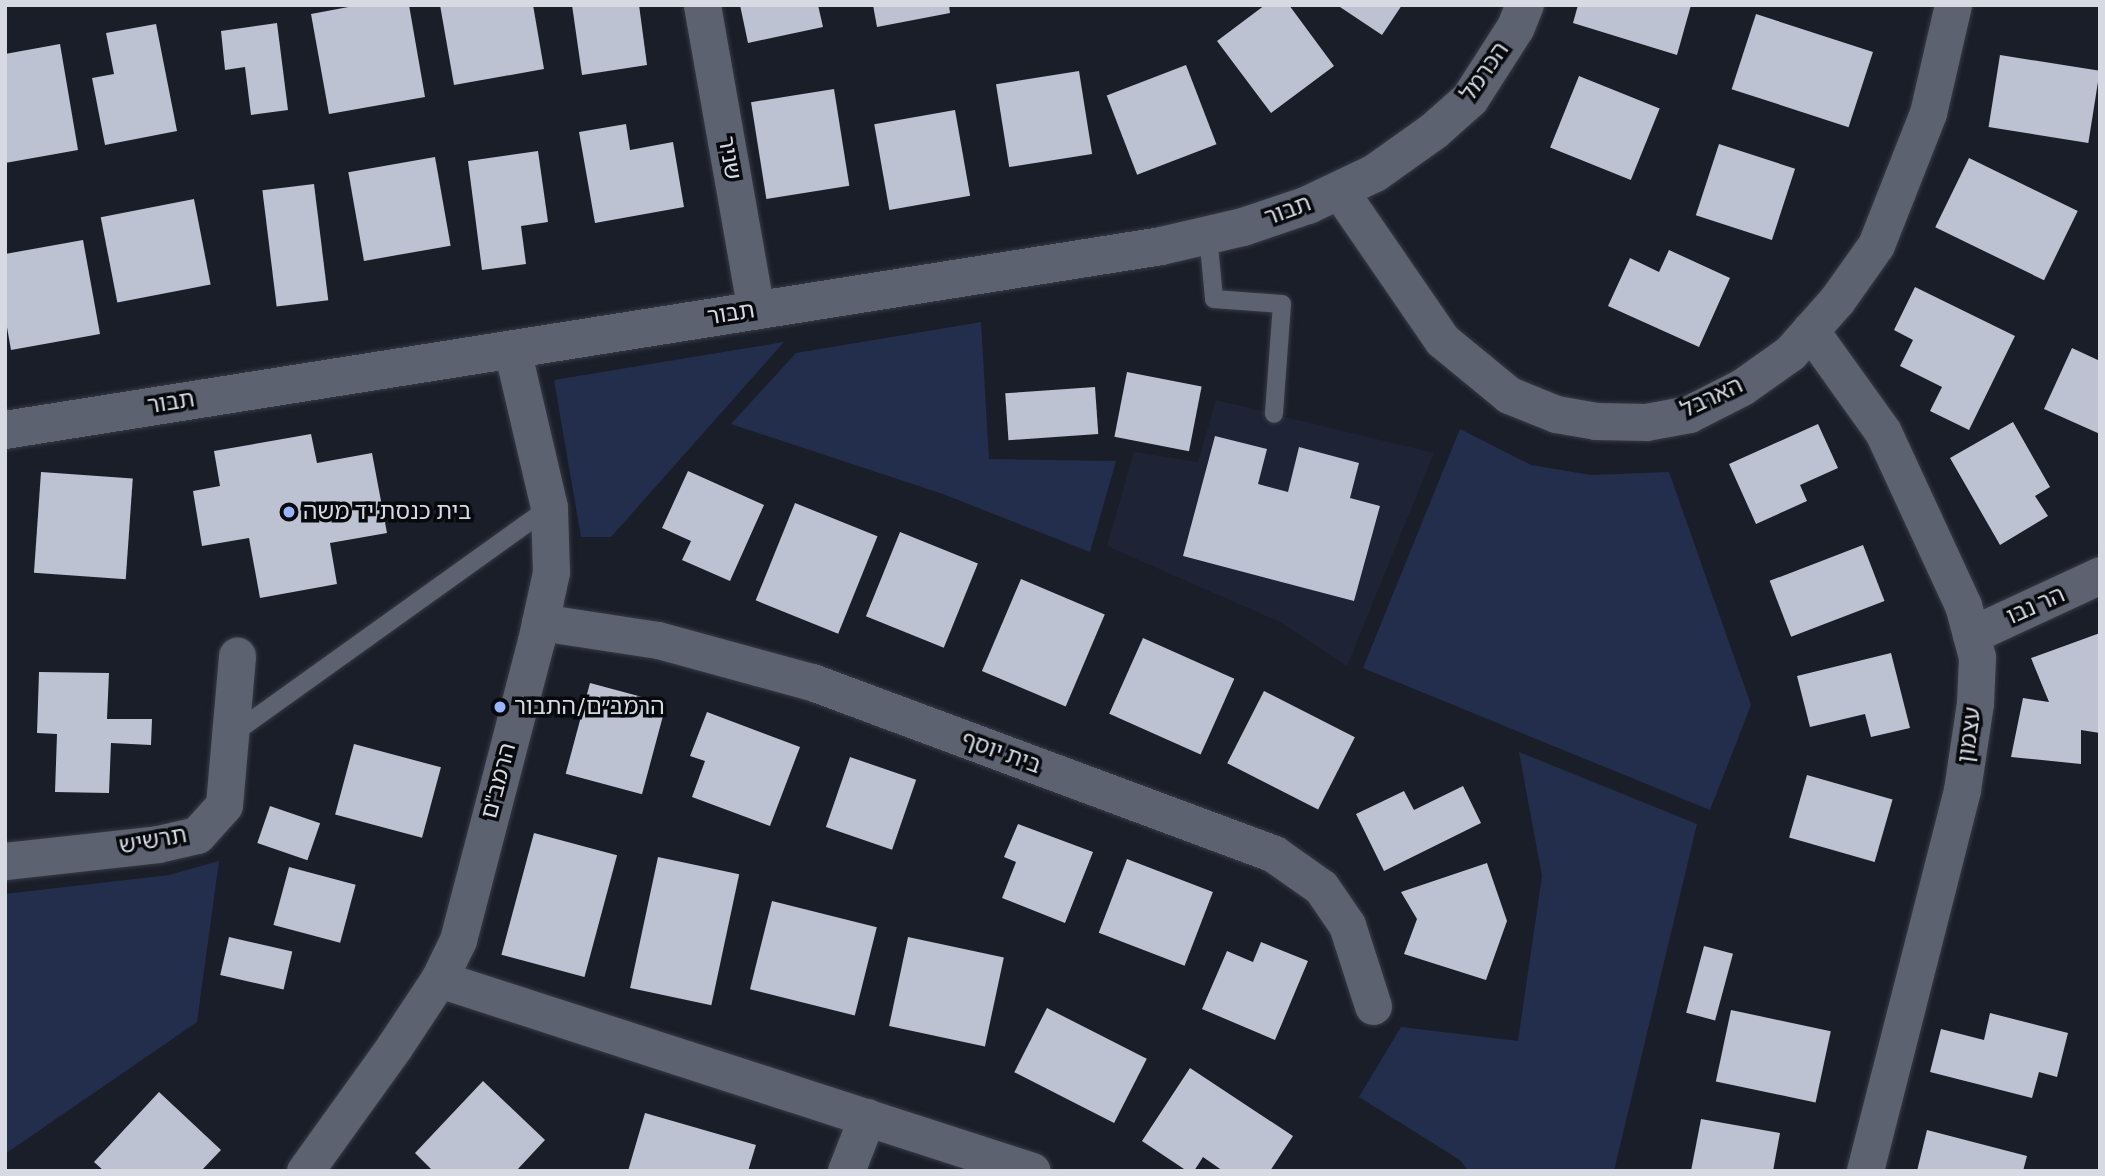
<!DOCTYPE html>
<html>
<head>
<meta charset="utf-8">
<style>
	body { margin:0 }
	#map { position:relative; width:2105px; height:1176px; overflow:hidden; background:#1a1e29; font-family:Karla,"Noto Sans Hebrew",sans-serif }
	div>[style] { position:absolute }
	.built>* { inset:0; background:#1e2435 }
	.green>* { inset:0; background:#232e4d }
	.building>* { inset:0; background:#bcc2d1; transform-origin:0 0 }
	.roads { filter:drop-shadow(0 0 2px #373a44) drop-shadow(0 0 2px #373a44) }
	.service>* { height:18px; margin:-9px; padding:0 9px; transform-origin:9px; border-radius:9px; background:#5d6270 }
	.minor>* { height:37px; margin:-18.5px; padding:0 18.5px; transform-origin:18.5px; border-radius:18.5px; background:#5d6270 }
	.tertiary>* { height:38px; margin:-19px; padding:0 19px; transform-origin:19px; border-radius:19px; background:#5d6270 }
	.dots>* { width:19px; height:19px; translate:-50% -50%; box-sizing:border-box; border:4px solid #07090d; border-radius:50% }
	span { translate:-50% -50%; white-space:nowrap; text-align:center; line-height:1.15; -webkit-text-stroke:7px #07090d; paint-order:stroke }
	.street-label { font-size:23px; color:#d7dae2 }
	.poi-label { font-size:23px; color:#d7dae2 }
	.left { translate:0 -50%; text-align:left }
	.frame { position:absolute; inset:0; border:7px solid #d7dae2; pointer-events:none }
</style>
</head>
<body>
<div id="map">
	<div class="built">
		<i style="clip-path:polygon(1216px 400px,1434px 453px,1347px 666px,1282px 623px,1107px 546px,1134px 452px,1198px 462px)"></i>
	</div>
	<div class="green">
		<i style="clip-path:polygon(981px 322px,989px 459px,1116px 461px,1090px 552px,943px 494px,731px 424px,796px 353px)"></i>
		<i style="clip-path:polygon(784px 342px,611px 537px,581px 537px,554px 380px)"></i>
		<i style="clip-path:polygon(1460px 429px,1531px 465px,1591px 475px,1669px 472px,1751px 705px,1710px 810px,1363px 668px)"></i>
		<i style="clip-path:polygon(1519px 752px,1697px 824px,1614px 1171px,1468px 1171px,1460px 1160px,1359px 1097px,1401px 1027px,1518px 1041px,1542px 876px)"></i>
		<i style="clip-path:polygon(219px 861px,197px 1022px,5px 1154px,5px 894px,169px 875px)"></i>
	</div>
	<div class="building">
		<i style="clip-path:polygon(359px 5px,409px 5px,425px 97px,329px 114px,311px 14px)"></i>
		<i style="clip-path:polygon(440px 5px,533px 5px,544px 69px,454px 85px)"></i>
		<i style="clip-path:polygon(572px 5px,639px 5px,647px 65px,582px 75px)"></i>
		<i style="clip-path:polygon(740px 5px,818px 5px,823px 27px,748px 43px)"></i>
		<i style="clip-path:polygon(873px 5px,949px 5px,950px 13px,877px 27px)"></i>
		<i style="clip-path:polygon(1265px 5px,1289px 5px,1334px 66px,1271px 113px,1217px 41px)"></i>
		<i style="clip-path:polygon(1337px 5px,1402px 5px,1382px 35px)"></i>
		<i style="clip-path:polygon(1578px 5px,1691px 5px,1677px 55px,1573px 23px)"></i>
		<i style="left:1756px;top:14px;width:123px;height:79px;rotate:18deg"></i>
		<i style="clip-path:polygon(277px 23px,288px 110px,251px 115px,245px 67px,225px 70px,221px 31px)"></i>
		<i style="clip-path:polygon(156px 24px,177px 131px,105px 145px,92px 78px,114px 74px,106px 33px)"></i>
		<i style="clip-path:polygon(60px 44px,78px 150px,5px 163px,5px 54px)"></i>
		<i style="left:2000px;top:55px;width:101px;height:73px;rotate:9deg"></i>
		<i style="left:1186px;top:65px;width:85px;height:85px;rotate:69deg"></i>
		<i style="left:1079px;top:71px;width:84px;height:84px;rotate:81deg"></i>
		<i style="left:1579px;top:76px;width:87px;height:77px;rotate:22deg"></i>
		<i style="left:834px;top:89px;width:98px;height:84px;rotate:81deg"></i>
		<i style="left:955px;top:110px;width:87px;height:82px;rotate:80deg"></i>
		<i style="clip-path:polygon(626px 124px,630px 150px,673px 142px,684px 207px,595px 223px,579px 132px)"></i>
		<i style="left:1719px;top:144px;width:80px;height:75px;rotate:18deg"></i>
		<i style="clip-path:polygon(538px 151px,548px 222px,521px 226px,526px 264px,482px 270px,468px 161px)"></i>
		<i style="left:435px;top:157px;width:90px;height:88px;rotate:80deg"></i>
		<i style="left:1969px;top:158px;width:121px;height:77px;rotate:26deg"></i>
		<i style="left:314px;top:184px;width:117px;height:52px;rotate:83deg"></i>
		<i style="left:194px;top:199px;width:87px;height:95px;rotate:79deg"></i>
		<i style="clip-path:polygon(83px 240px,100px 334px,11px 350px,5px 316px,5px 254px)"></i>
		<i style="clip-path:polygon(1669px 250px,1730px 278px,1699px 347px,1608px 306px,1630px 258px,1659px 272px)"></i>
		<i style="clip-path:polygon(1915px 287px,2015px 336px,1969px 430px,1930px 411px,1942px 387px,1900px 366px,1913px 340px,1894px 330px)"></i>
		<i style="clip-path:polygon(2072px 348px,2100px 361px,2100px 434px,2044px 409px)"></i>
		<i style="left:1127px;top:372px;width:76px;height:66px;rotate:11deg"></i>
		<i style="left:1095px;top:387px;width:47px;height:90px;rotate:86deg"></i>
		<i style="clip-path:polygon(2013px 422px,2050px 487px,2035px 496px,2048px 516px,2000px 545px,1950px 458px)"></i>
		<i style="clip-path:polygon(1818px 424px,1838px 468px,1800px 485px,1807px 501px,1756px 524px,1729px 464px)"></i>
		<i style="clip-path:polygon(311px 434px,317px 463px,372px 453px,387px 533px,330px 543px,337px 584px,260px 598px,249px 538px,202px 546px,193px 491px,220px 486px,214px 451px)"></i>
		<i style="clip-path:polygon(1215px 436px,1267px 449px,1258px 484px,1288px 492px,1299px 447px,1359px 463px,1350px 498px,1380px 506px,1354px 601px,1183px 556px)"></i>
		<i style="clip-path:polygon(688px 471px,764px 505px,730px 581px,682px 560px,691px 541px,662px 528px)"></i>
		<i style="left:41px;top:472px;width:92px;height:101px;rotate:4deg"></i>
		<i style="left:795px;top:503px;width:89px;height:105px;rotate:22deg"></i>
		<i style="left:900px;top:532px;width:84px;height:91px;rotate:22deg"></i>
		<i style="left:1863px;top:545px;width:60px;height:100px;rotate:69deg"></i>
		<i style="left:1021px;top:579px;width:91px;height:100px;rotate:23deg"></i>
		<i style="clip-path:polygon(2100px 633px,2100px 733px,2081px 730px,2081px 764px,2011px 757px,2023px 698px,2049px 702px,2031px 658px)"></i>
		<i style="left:1143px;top:638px;width:100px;height:83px;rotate:24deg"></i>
		<i style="clip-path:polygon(1891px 653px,1910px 728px,1871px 737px,1865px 714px,1810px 727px,1797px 676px)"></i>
		<i style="clip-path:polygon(39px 672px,109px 673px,107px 719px,152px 719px,151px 745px,111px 743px,109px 793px,55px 792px,57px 734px,37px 733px)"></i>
		<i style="left:590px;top:683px;width:79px;height:94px;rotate:15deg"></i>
		<i style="left:1264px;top:691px;width:102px;height:81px;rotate:27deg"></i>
		<i style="clip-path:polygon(707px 712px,800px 747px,770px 826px,692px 797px,705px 761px,690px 756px)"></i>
		<i style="left:354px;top:744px;width:90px;height:73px;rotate:15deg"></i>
		<i style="left:850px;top:757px;width:70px;height:74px;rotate:19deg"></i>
		<i style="left:1807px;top:775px;width:89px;height:65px;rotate:16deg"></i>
		<i style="clip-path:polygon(1463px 786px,1481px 823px,1384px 871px,1356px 814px,1404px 791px,1414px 810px)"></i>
		<i style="left:270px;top:806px;width:53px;height:39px;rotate:19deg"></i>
		<i style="clip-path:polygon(1018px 824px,1093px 852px,1065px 923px,1002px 898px,1016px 862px,1004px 857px)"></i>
		<i style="left:534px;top:833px;width:86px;height:126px;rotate:15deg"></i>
		<i style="left:658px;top:857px;width:83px;height:134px;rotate:12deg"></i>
		<i style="left:1127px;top:859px;width:92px;height:79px;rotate:21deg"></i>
		<i style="clip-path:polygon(1487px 863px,1507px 921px,1486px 980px,1404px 954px,1417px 919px,1401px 892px)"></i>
		<i style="left:289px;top:867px;width:69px;height:60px;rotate:15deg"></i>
		<i style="left:772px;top:901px;width:108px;height:91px;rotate:14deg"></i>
		<i style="left:229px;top:937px;width:65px;height:39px;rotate:13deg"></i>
		<i style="left:908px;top:937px;width:98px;height:91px;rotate:12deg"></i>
		<i style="clip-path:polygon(1261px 942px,1308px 961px,1275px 1040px,1202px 1009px,1227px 951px,1253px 962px)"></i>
		<i style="left:1704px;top:946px;width:30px;height:69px;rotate:15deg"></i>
		<i style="left:1047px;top:1008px;width:112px;height:72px;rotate:27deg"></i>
		<i style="left:1731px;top:1010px;width:102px;height:73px;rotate:12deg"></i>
		<i style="clip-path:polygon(1990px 1013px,2068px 1033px,2057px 1077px,2039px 1072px,2032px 1098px,1930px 1072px,1941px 1029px,1984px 1040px)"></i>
		<i style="clip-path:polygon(1190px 1068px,1293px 1136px,1270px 1171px,1223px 1171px,1203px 1157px,1194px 1171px,1187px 1171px,1142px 1141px)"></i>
		<i style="clip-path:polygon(483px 1081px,545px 1140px,516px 1171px,433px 1171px,415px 1153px)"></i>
		<i style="clip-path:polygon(159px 1092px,221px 1150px,201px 1171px,104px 1171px,94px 1162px)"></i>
		<i style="clip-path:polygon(645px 1113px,756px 1145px,748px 1171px,628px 1171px)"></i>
		<i style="clip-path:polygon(1701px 1119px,1780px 1133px,1773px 1171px,1691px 1171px)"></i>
		<i style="clip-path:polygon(1927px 1130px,2027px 1156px,2023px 1171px,1917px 1171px)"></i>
	</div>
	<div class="roads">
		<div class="service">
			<i style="left:1208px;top:235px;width:64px;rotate:84.6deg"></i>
			<i style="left:1214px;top:299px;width:68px;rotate:4.2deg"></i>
			<i style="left:1282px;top:304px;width:110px;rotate:94.2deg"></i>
			<i style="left:230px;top:736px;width:391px;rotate:-35.6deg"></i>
		</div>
		<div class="minor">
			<i style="left:702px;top:5px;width:310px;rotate:80deg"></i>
			<i style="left:1339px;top:190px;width:182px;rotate:55.5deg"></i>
			<i style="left:1442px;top:340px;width:87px;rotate:39.4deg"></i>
			<i style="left:1509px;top:395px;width:51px;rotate:22deg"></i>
			<i style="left:1556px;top:414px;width:41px;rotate:9.9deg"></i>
			<i style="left:1596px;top:421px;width:50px;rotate:1.1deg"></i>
			<i style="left:1646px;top:422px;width:44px;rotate:-10.5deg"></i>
			<i style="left:1689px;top:414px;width:59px;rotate:-27deg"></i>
			<i style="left:1742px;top:387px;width:59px;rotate:-35.3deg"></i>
			<i style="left:1790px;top:353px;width:71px;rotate:-48.4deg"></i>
			<i style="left:1837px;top:300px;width:67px;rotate:-54.7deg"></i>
			<i style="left:1876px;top:245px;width:142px;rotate:-68.5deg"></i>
			<i style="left:1928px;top:113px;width:111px;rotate:-77deg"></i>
			<i style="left:1810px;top:330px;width:125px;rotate:54.4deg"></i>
			<i style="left:1883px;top:432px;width:191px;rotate:65.2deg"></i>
			<i style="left:1963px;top:605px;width:54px;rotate:74.9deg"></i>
			<i style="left:1977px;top:657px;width:46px;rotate:92.5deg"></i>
			<i style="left:1975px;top:703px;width:88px;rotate:98.5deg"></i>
			<i style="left:1962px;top:790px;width:393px;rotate:104.3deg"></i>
			<i style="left:540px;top:622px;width:119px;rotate:8.7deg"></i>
			<i style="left:658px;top:640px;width:160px;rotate:15.3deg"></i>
			<i style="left:812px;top:682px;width:493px;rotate:20.4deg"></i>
			<i style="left:1274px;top:854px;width:57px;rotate:35.1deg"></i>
			<i style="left:1321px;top:887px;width:46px;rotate:55.6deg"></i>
			<i style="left:1347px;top:925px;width:85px;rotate:72.2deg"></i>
			<i style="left:1971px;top:635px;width:142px;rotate:-24.9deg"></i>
			<i style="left:5px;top:861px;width:154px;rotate:-6.3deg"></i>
			<i style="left:158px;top:844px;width:40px;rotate:-13deg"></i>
			<i style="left:197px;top:835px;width:40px;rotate:-48deg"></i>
			<i style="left:224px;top:805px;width:150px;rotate:-85deg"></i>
			<i style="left:439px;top:979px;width:623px;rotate:17.94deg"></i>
			<i style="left:305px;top:1171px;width:153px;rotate:-54.3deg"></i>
			<i style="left:394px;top:1047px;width:82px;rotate:-56.5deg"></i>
			<i style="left:439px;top:979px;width:43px;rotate:-64deg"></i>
			<i style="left:458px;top:940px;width:309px;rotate:-75.4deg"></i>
			<i style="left:536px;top:641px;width:71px;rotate:-77.7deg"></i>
			<i style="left:551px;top:572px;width:65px;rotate:-91.8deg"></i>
			<i style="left:549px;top:507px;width:162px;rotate:-103.2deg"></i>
			<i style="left:846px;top:1171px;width:58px;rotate:-68.7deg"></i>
		</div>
		<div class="tertiary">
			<i style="left:5px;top:430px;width:1171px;rotate:-9.04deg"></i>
			<i style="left:1161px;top:246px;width:84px;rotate:-13deg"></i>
			<i style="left:1243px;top:227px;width:69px;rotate:-18.7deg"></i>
			<i style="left:1308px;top:205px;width:74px;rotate:-25.5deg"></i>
			<i style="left:1375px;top:173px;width:72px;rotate:-35.4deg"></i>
			<i style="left:1434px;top:131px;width:48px;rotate:-41.6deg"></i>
			<i style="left:1470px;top:99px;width:85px;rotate:-57.4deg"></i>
			<i style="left:1516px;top:27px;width:24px;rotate:-68deg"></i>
		</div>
	</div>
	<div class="dots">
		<i style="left:289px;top:512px;background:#9ab5fd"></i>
		<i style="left:500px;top:707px;background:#9ab5fd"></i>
	</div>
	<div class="street-label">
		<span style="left:1485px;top:72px;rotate:-55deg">הכרמל</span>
		<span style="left:729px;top:158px;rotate:80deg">שניר</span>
		<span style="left:1288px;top:211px;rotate:-20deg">תבור</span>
		<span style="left:731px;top:314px;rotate:-9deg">תבור</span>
		<span style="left:1712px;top:398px;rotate:-25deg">הארבל</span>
		<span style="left:171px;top:403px;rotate:-9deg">תבור</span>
		<span style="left:2036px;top:606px;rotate:-24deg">הר נבו</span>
		<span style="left:1970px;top:735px;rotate:-82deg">עצמון</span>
		<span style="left:1001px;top:753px;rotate:20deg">בית יוסף</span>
		<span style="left:499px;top:781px;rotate:-75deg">הרמב"ם</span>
		<span style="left:153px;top:841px;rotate:-10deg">תרשיש</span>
	</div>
	<div class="poi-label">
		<span class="left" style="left:303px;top:512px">בית כנסת יד משה</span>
		<span class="left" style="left:514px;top:707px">הרמב״ם/התבור</span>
	</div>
	<div class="frame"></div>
</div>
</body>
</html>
